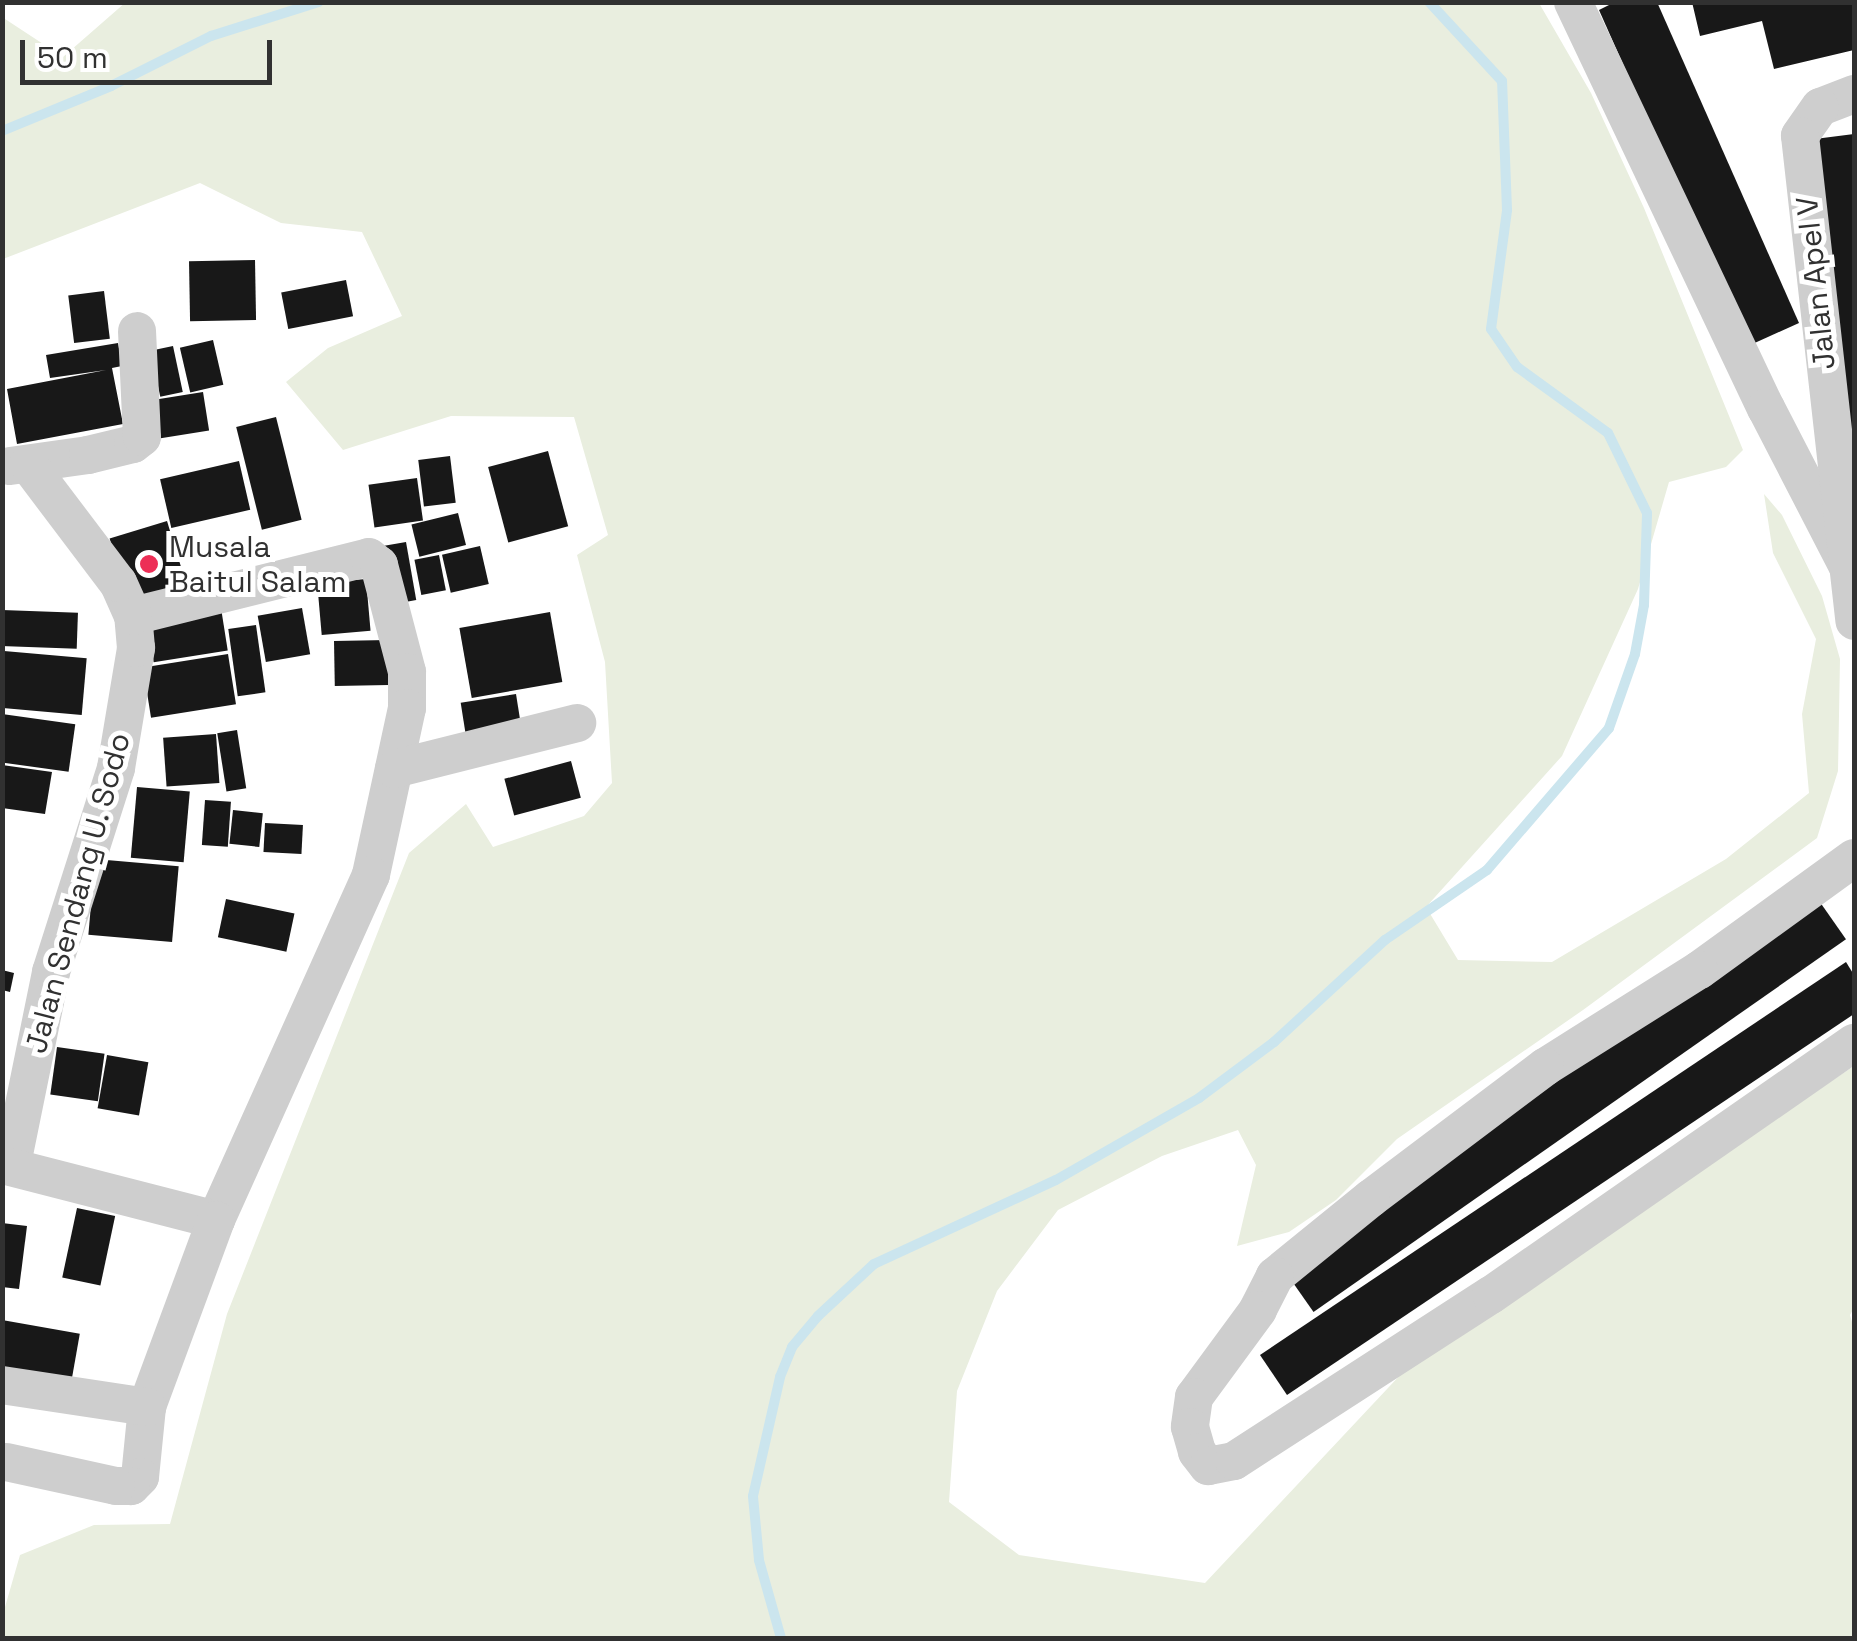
<!DOCTYPE html>
<html>
<head>
<meta charset="utf-8">
<style>
	body { margin:0 }
	#map { position:relative; width:1857px; height:1641px; overflow:hidden; background:#fff; font-family:"Space Grotesk",sans-serif }
	div>[style] { position:absolute }
	.green>* { inset:0; background:#e9eedf }
	.stream>* { height:10px; margin:-5px; padding:0 5px; transform-origin:5px; border-radius:5px; background:#cbe5ee }
	.building>* { inset:0; background:#181818; transform-origin:0 0 }
	.minor>* { height:38px; margin:-19px; padding:0 19px; transform-origin:19px; border-radius:19px; background:#cecece }
	.dots>* { width:28px; height:28px; translate:-50% -50%; box-sizing:border-box; border:5px solid #fff; border-radius:50% }
	span { translate:-50% -50%; white-space:nowrap; text-align:center; line-height:1.15; -webkit-text-stroke:10px #fff; paint-order:stroke }
	.street-label { font-size:30px; color:#313131 }
	.poi-label { font-size:30px; color:#313131 }
	.left { translate:0 -50%; text-align:left }
	.frame { position:absolute; inset:0; border:5px solid #313131; pointer-events:none }
	.scale { position:absolute; left:20px; top:40px; width:252px; height:45px; box-sizing:border-box; border:5px solid #313131; border-top:0; padding-left:12px; font-size:30px; line-height:35px; white-space:nowrap; color:#313131; -webkit-text-stroke:8px #fff; paint-order:stroke }
</style>
</head>
<body>
<div id="map">
	<div class="green">
		<i style="clip-path:polygon(126px 2px,1539px 3px,1591px 93px,1644px 208px,1743px 450px,1726px 467px,1669px 482px,1638px 589px,1562px 756px,1426px 907px,1458px 960px,1552px 962px,1726px 859px,1809px 793px,1802px 714px,1816px 639px,1773px 553px,1764px 494px,1782px 515px,1822px 596px,1840px 659px,1838px 771px,1817px 838px,1583px 1010px,1397px 1139px,1336px 1200px,1289px 1232px,1237px 1246px,1256px 1165px,1238px 1130px,1162px 1156px,1058px 1210px,997px 1291px,957px 1391px,949px 1502px,1019px 1555px,1205px 1583px,1418px 1356px,1854px 1066px,1854px 1308px,1850px 1315px,1854px 1329px,1854px 1638px,3px 1638px,3px 1614px,20px 1555px,94px 1525px,170px 1524px,227px 1314px,409px 853px,466px 804px,493px 847px,584px 816px,612px 783px,605px 662px,577px 555px,608px 535px,574px 417px,451px 416px,343px 450px,286px 382px,328px 348px,402px 316px,362px 232px,281px 223px,200px 183px,3px 259px,2px 17px,63px 57px)"></i>
	</div>
	<div class="stream">
		<i style="left:2px;top:131px;width:118px;rotate:-22.4deg"></i>
		<i style="left:111px;top:86px;width:112px;rotate:-26.6deg"></i>
		<i style="left:211px;top:36px;width:113px;rotate:-17.5deg"></i>
		<i style="left:781px;top:1638px;width:81px;rotate:-105.8deg"></i>
		<i style="left:759px;top:1560px;width:64px;rotate:-95.4deg"></i>
		<i style="left:753px;top:1496px;width:122px;rotate:-77.2deg"></i>
		<i style="left:780px;top:1377px;width:32px;rotate:-68deg"></i>
		<i style="left:792px;top:1347px;width:40px;rotate:-50deg"></i>
		<i style="left:818px;top:1316px;width:76px;rotate:-42.9deg"></i>
		<i style="left:874px;top:1264px;width:200px;rotate:-24.8deg"></i>
		<i style="left:1056px;top:1180px;width:165px;rotate:-29.8deg"></i>
		<i style="left:1199px;top:1098px;width:94px;rotate:-36.7deg"></i>
		<i style="left:1274px;top:1042px;width:151px;rotate:-42.6deg"></i>
		<i style="left:1385px;top:940px;width:124px;rotate:-34.5deg"></i>
		<i style="left:1487px;top:870px;width:187px;rotate:-49.3deg"></i>
		<i style="left:1609px;top:728px;width:78px;rotate:-70.6deg"></i>
		<i style="left:1635px;top:654px;width:50px;rotate:-79.6deg"></i>
		<i style="left:1644px;top:605px;width:92px;rotate:-88.1deg"></i>
		<i style="left:1647px;top:513px;width:89px;rotate:-116deg"></i>
		<i style="left:1608px;top:433px;width:112px;rotate:-144deg"></i>
		<i style="left:1517px;top:367px;width:46px;rotate:-124.4deg"></i>
		<i style="left:1491px;top:329px;width:120px;rotate:-82.3deg"></i>
		<i style="left:1507px;top:210px;width:129px;rotate:-92.2deg"></i>
		<i style="left:1502px;top:81px;width:108px;rotate:-132.7deg"></i>
	</div>
	<div class="building">
		<i style="clip-path:polygon(1615px 2px,1657px 2px,1799px 323px,1748px 346px,1599px 10px)"></i>
		<i style="clip-path:polygon(1692px 2px,1854px 2px,1854px 50px,1774px 69px,1762px 21px,1700px 36px)"></i>
		<i style="clip-path:polygon(1854px 134px,1854px 498px,1807px 140px)"></i>
		<i style="left:255px;top:260px;width:60px;height:66px;rotate:89deg"></i>
		<i style="left:346px;top:280px;width:37px;height:66px;rotate:79deg"></i>
		<i style="left:104px;top:291px;width:48px;height:36px;rotate:83deg"></i>
		<i style="left:213px;top:340px;width:46px;height:34px;rotate:77deg"></i>
		<i style="clip-path:polygon(118px 343px,122px 366px,112px 368px,123px 424px,17px 444px,7px 389px,106px 370px,50px 378px,46px 355px)"></i>
		<i style="left:173px;top:346px;width:47px;height:23px;rotate:78deg"></i>
		<i style="left:203px;top:392px;width:39px;height:49px;rotate:81deg"></i>
		<i style="left:276px;top:417px;width:106px;height:41px;rotate:76deg"></i>
		<i style="left:548px;top:451px;width:78px;height:62px;rotate:75deg"></i>
		<i style="left:450px;top:456px;width:47px;height:32px;rotate:83deg"></i>
		<i style="left:239px;top:461px;width:50px;height:81px;rotate:77deg"></i>
		<i style="left:417px;top:478px;width:43px;height:49px;rotate:82deg"></i>
		<i style="left:458px;top:513px;width:33px;height:48px;rotate:76deg"></i>
		<i style="left:167px;top:521px;width:70px;height:60px;rotate:73deg"></i>
		<i style="left:406px;top:542px;width:59px;height:22px;rotate:80deg"></i>
		<i style="left:480px;top:546px;width:39px;height:39px;rotate:77deg"></i>
		<i style="left:439px;top:555px;width:36px;height:25px;rotate:79deg"></i>
		<i style="left:366px;top:579px;width:52px;height:49px;rotate:85deg"></i>
		<i style="left:221px;top:608px;width:43px;height:75px;rotate:81deg"></i>
		<i style="left:302px;top:608px;width:47px;height:45px;rotate:80deg"></i>
		<i style="left:2px;top:610px;width:76px;height:36px;rotate:2deg"></i>
		<i style="left:550px;top:612px;width:71px;height:92px;rotate:80deg"></i>
		<i style="left:256px;top:625px;width:68px;height:28px;rotate:82deg"></i>
		<i style="left:388px;top:640px;width:45px;height:54px;rotate:89deg"></i>
		<i style="left:4px;top:651px;width:83px;height:57px;rotate:5deg"></i>
		<i style="left:228px;top:654px;width:51px;height:86px;rotate:81deg"></i>
		<i style="left:516px;top:694px;width:31px;height:56px;rotate:81deg"></i>
		<i style="left:2px;top:714px;width:74px;height:48px;rotate:8deg"></i>
		<i style="left:237px;top:730px;width:59px;height:20px;rotate:81deg"></i>
		<i style="left:216px;top:734px;width:49px;height:53px;rotate:86deg"></i>
		<i style="left:571px;top:761px;width:38px;height:69px;rotate:75deg"></i>
		<i style="clip-path:polygon(2px 765px,52px 772px,45px 814px,2px 808px)"></i>
		<i style="left:137px;top:787px;width:53px;height:71px;rotate:5deg"></i>
		<i style="left:205px;top:800px;width:26px;height:45px;rotate:4deg"></i>
		<i style="left:233px;top:810px;width:30px;height:34px;rotate:6deg"></i>
		<i style="left:265px;top:823px;width:38px;height:29px;rotate:3deg"></i>
		<i style="left:95px;top:859px;width:84px;height:76px;rotate:5deg"></i>
		<i style="left:1815px;top:895px;width:54px;height:650px;rotate:55deg"></i>
		<i style="left:226px;top:899px;width:70px;height:39px;rotate:12deg"></i>
		<i style="clip-path:polygon(1846px 962px,1854px 975px,1854px 1014px,1287px 1395px,1260px 1355px)"></i>
		<i style="clip-path:polygon(2px 970px,14px 973px,10px 992px,2px 990px)"></i>
		<i style="left:57px;top:1047px;width:48px;height:48px;rotate:8deg"></i>
		<i style="left:107px;top:1055px;width:42px;height:54px;rotate:10deg"></i>
		<i style="left:77px;top:1208px;width:39px;height:71px;rotate:12deg"></i>
		<i style="clip-path:polygon(2px 1223px,27px 1226px,19px 1289px,2px 1287px)"></i>
		<i style="left:2px;top:1320px;width:79px;height:47px;rotate:10deg"></i>
	</div>
	<div class="minor">
		<i style="left:1573px;top:2px;width:450px;rotate:64.6deg"></i>
		<i style="left:1766px;top:408px;width:177px;rotate:62.7deg"></i>
		<i style="left:1854px;top:94px;width:36px;rotate:159deg"></i>
		<i style="left:1820px;top:107px;width:35px;rotate:125deg"></i>
		<i style="left:1800px;top:136px;width:488px;rotate:83.6deg"></i>
		<i style="left:10px;top:466px;width:79px;rotate:-8deg"></i>
		<i style="left:88px;top:455px;width:46px;rotate:-13.7deg"></i>
		<i style="left:133px;top:444px;width:11px;rotate:-38deg"></i>
		<i style="left:142px;top:437px;width:106px;rotate:-92.7deg"></i>
		<i style="left:133px;top:616px;width:243px;rotate:-14deg"></i>
		<i style="left:369px;top:557px;width:13px;rotate:39deg"></i>
		<i style="left:379px;top:565px;width:111px;rotate:75.3deg"></i>
		<i style="left:407px;top:672px;width:36px;rotate:90deg"></i>
		<i style="left:407px;top:708px;width:171px;rotate:102.2deg"></i>
		<i style="left:371px;top:875px;width:378px;rotate:114.2deg"></i>
		<i style="left:394px;top:769px;width:189px;rotate:-14.1deg"></i>
		<i style="left:1854px;top:858px;width:191px;rotate:144.1deg"></i>
		<i style="left:1699px;top:970px;width:182px;rotate:147.8deg"></i>
		<i style="left:1545px;top:1067px;width:218px;rotate:143deg"></i>
		<i style="left:1371px;top:1198px;width:124px;rotate:140.9deg"></i>
		<i style="left:1275px;top:1276px;width:38px;rotate:117deg"></i>
		<i style="left:1258px;top:1310px;width:108px;rotate:126.3deg"></i>
		<i style="left:1194px;top:1397px;width:30px;rotate:98deg"></i>
		<i style="left:1190px;top:1427px;width:26px;rotate:74deg"></i>
		<i style="left:1197px;top:1452px;width:18px;rotate:52deg"></i>
		<i style="left:1208px;top:1466px;width:26px;rotate:-11deg"></i>
		<i style="left:1234px;top:1461px;width:306px;rotate:-32.9deg"></i>
		<i style="left:1491px;top:1295px;width:442px;rotate:-34.8deg"></i>
		<i style="left:12px;top:1164px;width:196px;rotate:-78.5deg"></i>
		<i style="left:51px;top:972px;width:214px;rotate:-72.3deg"></i>
		<i style="left:116px;top:768px;width:122px;rotate:-80.5deg"></i>
		<i style="left:136px;top:648px;width:32px;rotate:-95deg"></i>
		<i style="left:133px;top:616px;width:36px;rotate:-114deg"></i>
		<i style="left:118px;top:583px;width:149px;rotate:-127.1deg"></i>
		<i style="left:2px;top:1165px;width:221px;rotate:14.4deg"></i>
		<i style="left:216px;top:1220px;width:199px;rotate:110.3deg"></i>
		<i style="left:147px;top:1407px;width:70px;rotate:95.7deg"></i>
		<i style="left:140px;top:1477px;width:13px;rotate:135deg"></i>
		<i style="left:131px;top:1486px;width:15px;rotate:180deg"></i>
		<i style="left:116px;top:1486px;width:113px;rotate:-167.7deg"></i>
		<i style="left:2px;top:1385px;width:147px;rotate:8.6deg"></i>
	</div>
	<div class="dots">
		<i style="left:149px;top:564px;background:#ed2e56"></i>
	</div>
	<div class="street-label">
		<span style="left:1816px;top:283px;rotate:-96deg">Jalan Apel V</span>
		<span style="left:78px;top:893px;rotate:-75deg">Jalan Sendang U. Sodo</span>
	</div>
	<div class="poi-label">
		<span class="left" style="left:169px;top:564px">Musala<br>Baitul Salam</span>
	</div>
	<div class="frame"></div>
	<div class="scale">50 m</div>
</div>
</body>
</html>
